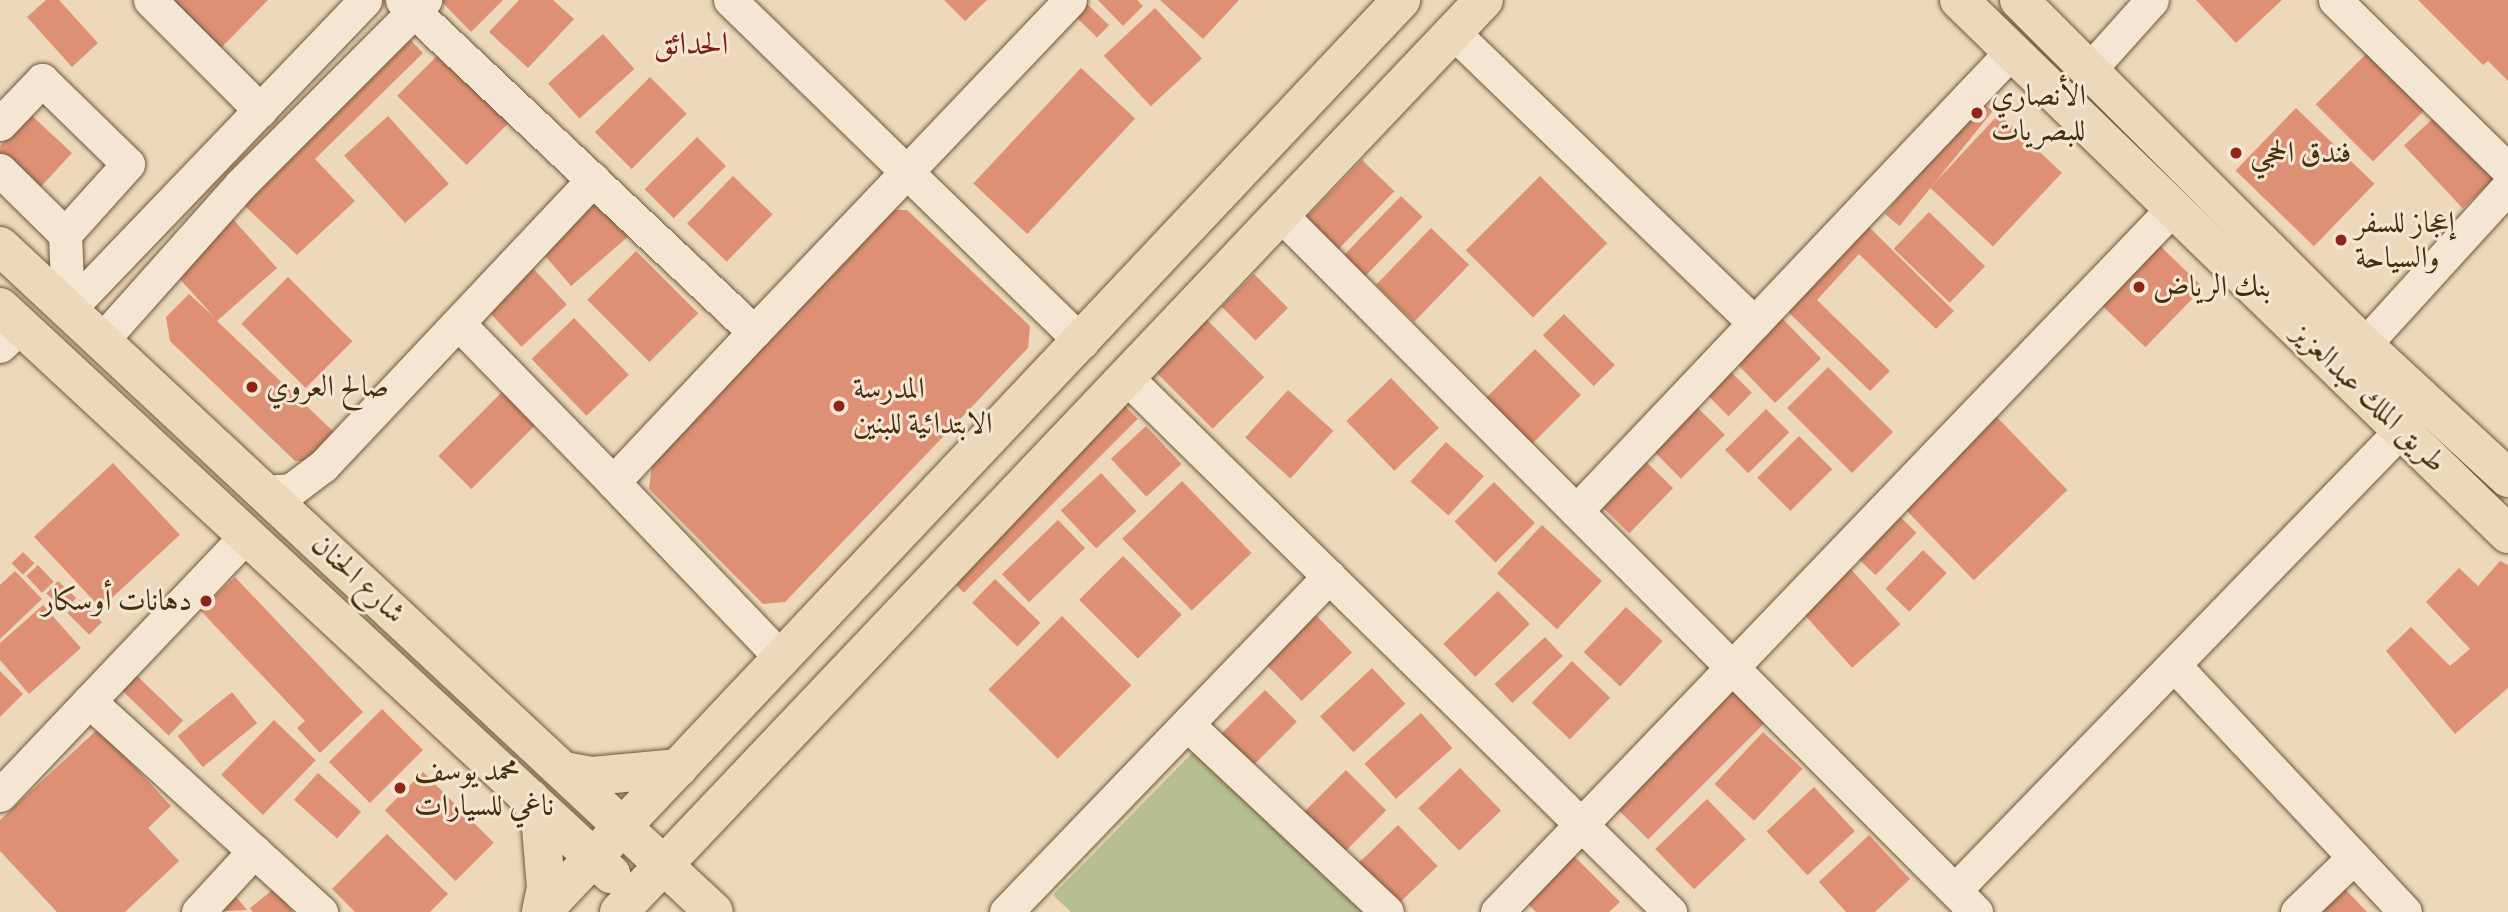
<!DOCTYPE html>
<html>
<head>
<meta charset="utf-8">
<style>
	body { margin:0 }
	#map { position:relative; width:2508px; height:912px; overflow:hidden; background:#eed8bb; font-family:"IM FELL Double Pica",Amiri,serif }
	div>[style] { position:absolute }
	.green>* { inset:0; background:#b6bf92 }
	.building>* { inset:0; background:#de9075; transform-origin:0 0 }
	.roads { filter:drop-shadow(0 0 2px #6e5838) drop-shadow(0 0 2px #6e5838) }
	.minor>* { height:33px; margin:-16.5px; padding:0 16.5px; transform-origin:16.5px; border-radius:16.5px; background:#f4e6d3 }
	.major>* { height:38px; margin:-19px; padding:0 19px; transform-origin:19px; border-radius:19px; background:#eed8bb }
	.highway>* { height:38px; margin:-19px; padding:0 19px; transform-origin:19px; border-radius:19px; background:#eed8bb }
	.dots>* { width:19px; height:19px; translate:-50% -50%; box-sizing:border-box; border:4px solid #f4e6d3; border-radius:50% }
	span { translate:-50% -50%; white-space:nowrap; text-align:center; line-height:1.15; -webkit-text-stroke:6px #f4e6d3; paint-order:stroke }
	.poi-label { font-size:30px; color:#442e0c }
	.left { translate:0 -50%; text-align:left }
	.right { translate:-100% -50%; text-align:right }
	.street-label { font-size:30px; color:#442e0c }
	.neighbourhood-label { font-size:32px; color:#7a1f14 }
</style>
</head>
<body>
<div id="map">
	<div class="green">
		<i style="clip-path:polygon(1194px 751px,1365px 912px,1071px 912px,1053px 895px)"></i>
	</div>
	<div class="building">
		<i style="clip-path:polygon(46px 0,59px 0,98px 43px,72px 67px,27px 17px)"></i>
		<i style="clip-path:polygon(170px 0,268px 0,220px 49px)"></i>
		<i style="clip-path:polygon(440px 0,503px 0,471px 32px)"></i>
		<i style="clip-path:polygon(519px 0,553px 0,574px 19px,528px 68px,489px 32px)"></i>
		<i style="clip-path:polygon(944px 0,987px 0,965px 21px)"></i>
		<i style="clip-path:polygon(1098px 0,1137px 0,1143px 6px,1123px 26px)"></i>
		<i style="clip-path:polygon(1160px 0,1239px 0,1203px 39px)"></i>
		<i style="clip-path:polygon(2196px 0,2282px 0,2236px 43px)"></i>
		<i style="clip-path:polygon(2418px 0,2508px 0,2508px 81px,2488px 61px,2483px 65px)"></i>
		<i style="left:1086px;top:3px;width:32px;height:17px;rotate:44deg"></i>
		<i style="left:1155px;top:8px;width:69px;height:70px;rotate:47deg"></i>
		<i style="clip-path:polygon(402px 31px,423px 53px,315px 159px,355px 201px,297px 255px,234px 196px)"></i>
		<i style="left:603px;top:34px;width:47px;height:74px;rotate:48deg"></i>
		<i style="left:2373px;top:47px;width:81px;height:81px;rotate:45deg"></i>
		<i style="left:439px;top:54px;width:98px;height:59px;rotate:45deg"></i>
		<i style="left:1081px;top:68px;width:74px;height:158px;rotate:43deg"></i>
		<i style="left:650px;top:77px;width:52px;height:78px;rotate:45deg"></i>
		<i style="left:1978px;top:99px;width:19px;height:148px;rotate:39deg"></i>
		<i style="left:2296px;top:108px;width:109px;height:87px;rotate:44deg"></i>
		<i style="left:2442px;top:110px;width:86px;height:52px;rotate:47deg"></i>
		<i style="clip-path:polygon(30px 114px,72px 153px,36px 192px,0 159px,0 146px)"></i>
		<i style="left:1999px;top:114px;width:86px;height:101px;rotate:43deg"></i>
		<i style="left:388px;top:116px;width:91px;height:59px;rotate:48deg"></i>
		<i style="left:697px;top:137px;width:41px;height:74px;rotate:45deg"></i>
		<i style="left:1362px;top:160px;width:45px;height:83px;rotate:44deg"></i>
		<i style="left:733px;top:176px;width:55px;height:66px;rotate:44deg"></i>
		<i style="left:1540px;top:176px;width:95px;height:105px;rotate:45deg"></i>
		<i style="left:1401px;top:196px;width:30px;height:83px;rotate:44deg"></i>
		<i style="left:595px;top:199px;width:50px;height:75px;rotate:49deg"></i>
		<i style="clip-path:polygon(889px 210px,907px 210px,1030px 326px,1028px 348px,785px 602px,763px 604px,649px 489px,652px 465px)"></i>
		<i style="left:1929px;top:212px;width:78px;height:51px;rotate:44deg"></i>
		<i style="clip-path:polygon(230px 216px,277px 268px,217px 321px,335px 433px,307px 461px,295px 461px,170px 341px,166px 317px,189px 294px,214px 317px,171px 269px)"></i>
		<i style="clip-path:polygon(1860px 218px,1954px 311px,1936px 329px,1859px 254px,1817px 300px,1890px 371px,1870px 391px,1783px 307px)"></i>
		<i style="left:1431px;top:228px;width:53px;height:79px;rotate:44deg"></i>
		<i style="left:2157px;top:243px;width:64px;height:83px;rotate:44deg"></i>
		<i style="left:636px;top:251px;width:88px;height:69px;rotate:45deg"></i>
		<i style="left:530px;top:265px;width:54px;height:62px;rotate:47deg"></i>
		<i style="left:1254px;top:274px;width:48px;height:46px;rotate:45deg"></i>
		<i style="left:288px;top:277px;width:91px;height:66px;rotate:45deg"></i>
		<i style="left:1564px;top:314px;width:72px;height:30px;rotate:45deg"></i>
		<i style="left:1778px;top:314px;width:62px;height:64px;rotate:46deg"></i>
		<i style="left:1202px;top:315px;width:88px;height:73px;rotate:45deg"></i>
		<i style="left:574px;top:318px;width:79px;height:59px;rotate:46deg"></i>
		<i style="left:1535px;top:349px;width:65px;height:70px;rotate:45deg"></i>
		<i style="left:1725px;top:366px;width:38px;height:33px;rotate:45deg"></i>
		<i style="left:1828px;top:367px;width:92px;height:58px;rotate:45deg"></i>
		<i style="left:1391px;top:378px;width:69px;height:62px;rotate:46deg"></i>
		<i style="left:506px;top:388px;width:47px;height:96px;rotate:45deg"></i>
		<i style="left:1288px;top:390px;width:61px;height:64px;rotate:42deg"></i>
		<i style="left:1118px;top:399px;width:28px;height:246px;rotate:45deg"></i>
		<i style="left:1693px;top:403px;width:45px;height:62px;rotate:45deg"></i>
		<i style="left:1766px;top:409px;width:33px;height:58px;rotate:45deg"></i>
		<i style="left:1993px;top:413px;width:107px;height:130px;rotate:46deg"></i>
		<i style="left:1146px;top:426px;width:52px;height:48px;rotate:47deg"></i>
		<i style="left:1799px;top:436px;width:47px;height:59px;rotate:45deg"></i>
		<i style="left:1446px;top:442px;width:51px;height:53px;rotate:42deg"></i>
		<i style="left:1640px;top:456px;width:46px;height:63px;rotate:44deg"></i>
		<i style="left:113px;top:463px;width:98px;height:108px;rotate:47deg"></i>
		<i style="left:1101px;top:473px;width:52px;height:55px;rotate:47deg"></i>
		<i style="left:1182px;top:481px;width:100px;height:83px;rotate:46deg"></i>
		<i style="left:1494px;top:482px;width:58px;height:56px;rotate:45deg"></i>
		<i style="left:1895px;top:512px;width:30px;height:59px;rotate:44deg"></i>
		<i style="left:1058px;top:520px;width:39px;height:78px;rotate:46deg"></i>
		<i style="left:1542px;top:525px;width:82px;height:66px;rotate:43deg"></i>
		<i style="left:1923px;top:550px;width:33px;height:54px;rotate:44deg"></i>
		<i style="left:23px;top:552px;width:16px;height:16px;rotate:45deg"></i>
		<i style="left:1123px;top:556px;width:83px;height:62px;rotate:45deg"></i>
		<i style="clip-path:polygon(2500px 561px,2508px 565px,2508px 688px,2455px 734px,2386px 651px,2411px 627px,2450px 666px,2470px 649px,2426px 602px,2459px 568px,2478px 586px)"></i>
		<i style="left:38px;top:565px;width:23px;height:16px;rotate:47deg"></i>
		<i style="left:1849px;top:567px;width:77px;height:65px;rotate:48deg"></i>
		<i style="clip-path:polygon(15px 571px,42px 599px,0 639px,0 585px)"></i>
		<i style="clip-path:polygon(235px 577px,363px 712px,320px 753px,297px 728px,305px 721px,200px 610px)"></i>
		<i style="left:995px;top:579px;width:63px;height:33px;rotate:44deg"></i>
		<i style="left:58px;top:581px;width:25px;height:17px;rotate:43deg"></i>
		<i style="left:1498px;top:591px;width:46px;height:76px;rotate:46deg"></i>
		<i style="left:80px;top:600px;width:31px;height:18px;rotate:45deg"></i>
		<i style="clip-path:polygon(43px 605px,81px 648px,29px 694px,0 660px,0 643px)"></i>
		<i style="left:1626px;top:607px;width:50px;height:62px;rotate:43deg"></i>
		<i style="left:1311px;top:610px;width:59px;height:70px;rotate:46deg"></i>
		<i style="left:1062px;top:616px;width:98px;height:104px;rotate:45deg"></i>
		<i style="left:1545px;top:637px;width:26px;height:69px;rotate:47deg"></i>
		<i style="left:1572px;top:661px;width:53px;height:58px;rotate:44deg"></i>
		<i style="left:1372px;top:668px;width:49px;height:71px;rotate:47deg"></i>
		<i style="left:130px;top:669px;width:74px;height:21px;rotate:44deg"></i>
		<i style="clip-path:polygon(0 671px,23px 694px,0 717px)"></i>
		<i style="left:1265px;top:690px;width:45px;height:62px;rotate:45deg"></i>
		<i style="left:1733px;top:691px;width:45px;height:165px;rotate:45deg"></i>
		<i style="left:232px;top:692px;width:40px;height:70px;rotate:51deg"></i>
		<i style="left:382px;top:709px;width:58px;height:75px;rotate:45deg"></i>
		<i style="left:1421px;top:713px;width:47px;height:76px;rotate:48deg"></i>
		<i style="left:274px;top:720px;width:58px;height:76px;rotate:44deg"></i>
		<i style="clip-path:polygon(99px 728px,171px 806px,148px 828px,179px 861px,125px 912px,57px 912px,0 851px,0 820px)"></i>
		<i style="left:1763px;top:732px;width:54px;height:71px;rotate:43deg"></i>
		<i style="left:1460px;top:768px;width:59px;height:58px;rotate:46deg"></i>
		<i style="left:1346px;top:770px;width:57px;height:64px;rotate:45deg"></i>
		<i style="left:423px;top:772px;width:100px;height:54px;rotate:45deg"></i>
		<i style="left:318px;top:773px;width:58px;height:36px;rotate:42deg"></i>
		<i style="left:1814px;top:787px;width:60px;height:65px;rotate:47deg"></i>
		<i style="left:1707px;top:799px;width:56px;height:72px;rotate:46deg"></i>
		<i style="left:1398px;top:825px;width:57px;height:55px;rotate:46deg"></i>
		<i style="clip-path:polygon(387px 834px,448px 894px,430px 912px,355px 912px,332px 889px)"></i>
		<i style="clip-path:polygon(1869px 835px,1910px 879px,1875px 912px,1846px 912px,1819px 882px)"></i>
		<i style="clip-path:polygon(1573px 855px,1620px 902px,1609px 912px,1536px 912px,1526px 902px)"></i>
		<i style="clip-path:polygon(2343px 887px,2367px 912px,2318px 912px)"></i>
		<i style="clip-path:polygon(275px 888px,293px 912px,253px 912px,250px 908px)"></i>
		<i style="clip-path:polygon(233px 893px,247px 910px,209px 912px)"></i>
	</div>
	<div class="roads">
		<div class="minor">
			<i style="left:150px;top:0;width:156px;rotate:45deg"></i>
			<i style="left:402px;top:0;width:484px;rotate:43.3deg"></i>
			<i style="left:754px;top:332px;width:206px;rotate:133.2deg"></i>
			<i style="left:613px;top:482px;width:245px;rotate:46.3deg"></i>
			<i style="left:730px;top:0;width:491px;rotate:44.2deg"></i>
			<i style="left:2335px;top:0;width:243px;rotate:44.5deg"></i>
			<i style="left:1455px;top:34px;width:416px;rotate:44deg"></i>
			<i style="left:2091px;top:68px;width:91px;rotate:-48.1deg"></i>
			<i style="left:0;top:124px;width:61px;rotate:-46.3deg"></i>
			<i style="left:42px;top:80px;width:120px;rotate:44.3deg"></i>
			<i style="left:128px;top:164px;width:94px;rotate:132deg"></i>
			<i style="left:0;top:170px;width:91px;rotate:44.6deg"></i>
			<i style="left:65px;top:234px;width:76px;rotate:87.7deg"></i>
			<i style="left:1282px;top:216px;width:983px;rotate:45.08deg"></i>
			<i style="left:68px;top:310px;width:429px;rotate:-46.2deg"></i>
			<i style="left:458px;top:323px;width:222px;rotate:45.7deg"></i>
			<i style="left:754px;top:332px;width:458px;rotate:-46.4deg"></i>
			<i style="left:102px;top:340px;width:208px;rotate:-48.3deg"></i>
			<i style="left:240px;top:185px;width:262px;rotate:-45deg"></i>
			<i style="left:2364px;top:345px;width:214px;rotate:-47.7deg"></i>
			<i style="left:0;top:346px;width:29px;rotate:-44deg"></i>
			<i style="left:1127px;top:378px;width:762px;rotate:44.52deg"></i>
			<i style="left:264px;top:492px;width:27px;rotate:-4deg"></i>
			<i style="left:291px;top:490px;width:40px;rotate:-37deg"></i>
			<i style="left:323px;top:466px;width:394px;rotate:-46.7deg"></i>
			<i style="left:1576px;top:511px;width:634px;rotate:-46.53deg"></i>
			<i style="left:2174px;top:665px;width:338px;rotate:46.9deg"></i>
			<i style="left:89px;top:701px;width:314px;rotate:42.3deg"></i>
			<i style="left:1187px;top:724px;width:274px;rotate:43.2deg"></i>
			<i style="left:0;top:795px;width:359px;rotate:-46.5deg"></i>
			<i style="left:1955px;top:890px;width:642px;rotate:-45.88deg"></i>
			<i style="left:198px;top:912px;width:83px;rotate:-47.4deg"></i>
			<i style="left:1006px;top:912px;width:466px;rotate:-46.1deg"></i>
			<i style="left:1497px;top:912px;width:975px;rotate:-46.16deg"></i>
			<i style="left:2297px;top:912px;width:79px;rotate:-44deg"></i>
		</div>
		<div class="major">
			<i style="left:0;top:246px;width:976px;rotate:43.01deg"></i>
			<i style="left:0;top:307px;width:834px;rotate:42.86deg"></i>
			<i style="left:564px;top:771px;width:28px;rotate:10deg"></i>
			<i style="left:592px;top:776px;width:87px;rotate:-5.3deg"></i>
			<i style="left:530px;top:798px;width:31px;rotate:69deg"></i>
			<i style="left:541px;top:827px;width:61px;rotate:85.3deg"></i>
			<i style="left:546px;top:888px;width:25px;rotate:102deg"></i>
			<i style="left:542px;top:912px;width:1253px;rotate:-46.71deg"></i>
			<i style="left:619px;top:912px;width:1257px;rotate:-46.52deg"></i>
		</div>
		<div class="highway">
			<i style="left:1959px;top:0;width:766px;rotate:44.21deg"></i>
			<i style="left:2019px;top:0;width:488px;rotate:45deg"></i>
			<i style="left:2364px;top:345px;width:196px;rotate:42.7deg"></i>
		</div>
	</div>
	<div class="dots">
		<i style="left:1977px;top:113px;background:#8f2418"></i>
		<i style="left:2236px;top:153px;background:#8f2418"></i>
		<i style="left:2341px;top:240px;background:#8f2418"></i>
		<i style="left:2139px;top:287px;background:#8f2418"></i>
		<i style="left:252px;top:387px;background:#8f2418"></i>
		<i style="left:839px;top:406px;background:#8f2418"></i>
		<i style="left:206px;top:601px;background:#8f2418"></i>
		<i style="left:400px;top:788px;background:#8f2418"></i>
	</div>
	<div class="poi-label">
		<span class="left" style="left:1991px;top:113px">الأنصاري<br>للبصريات</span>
		<span class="left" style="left:2250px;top:153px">فندق الحجي</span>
		<span class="left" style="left:2355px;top:240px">إعجاز للسفر<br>والسياحة</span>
		<span class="left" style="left:2153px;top:287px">بنك الرياض</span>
		<span class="left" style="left:266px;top:387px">صالح العروي</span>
		<span class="left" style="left:853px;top:406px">المدرسة<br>الابتدائية للبنين</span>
		<span class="right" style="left:192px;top:601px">دهانات أوسكار</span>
		<span class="left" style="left:414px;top:788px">محمد يوسف<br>ناغي للسيارات</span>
	</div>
	<div class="street-label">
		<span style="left:2369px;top:398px;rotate:44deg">طريق الملك عبدالعزيز</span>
		<span style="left:358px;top:579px;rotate:43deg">شارع الحنان</span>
	</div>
	<div class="neighbourhood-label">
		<span style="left:691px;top:44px">الحدائق</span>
	</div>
</div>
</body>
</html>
